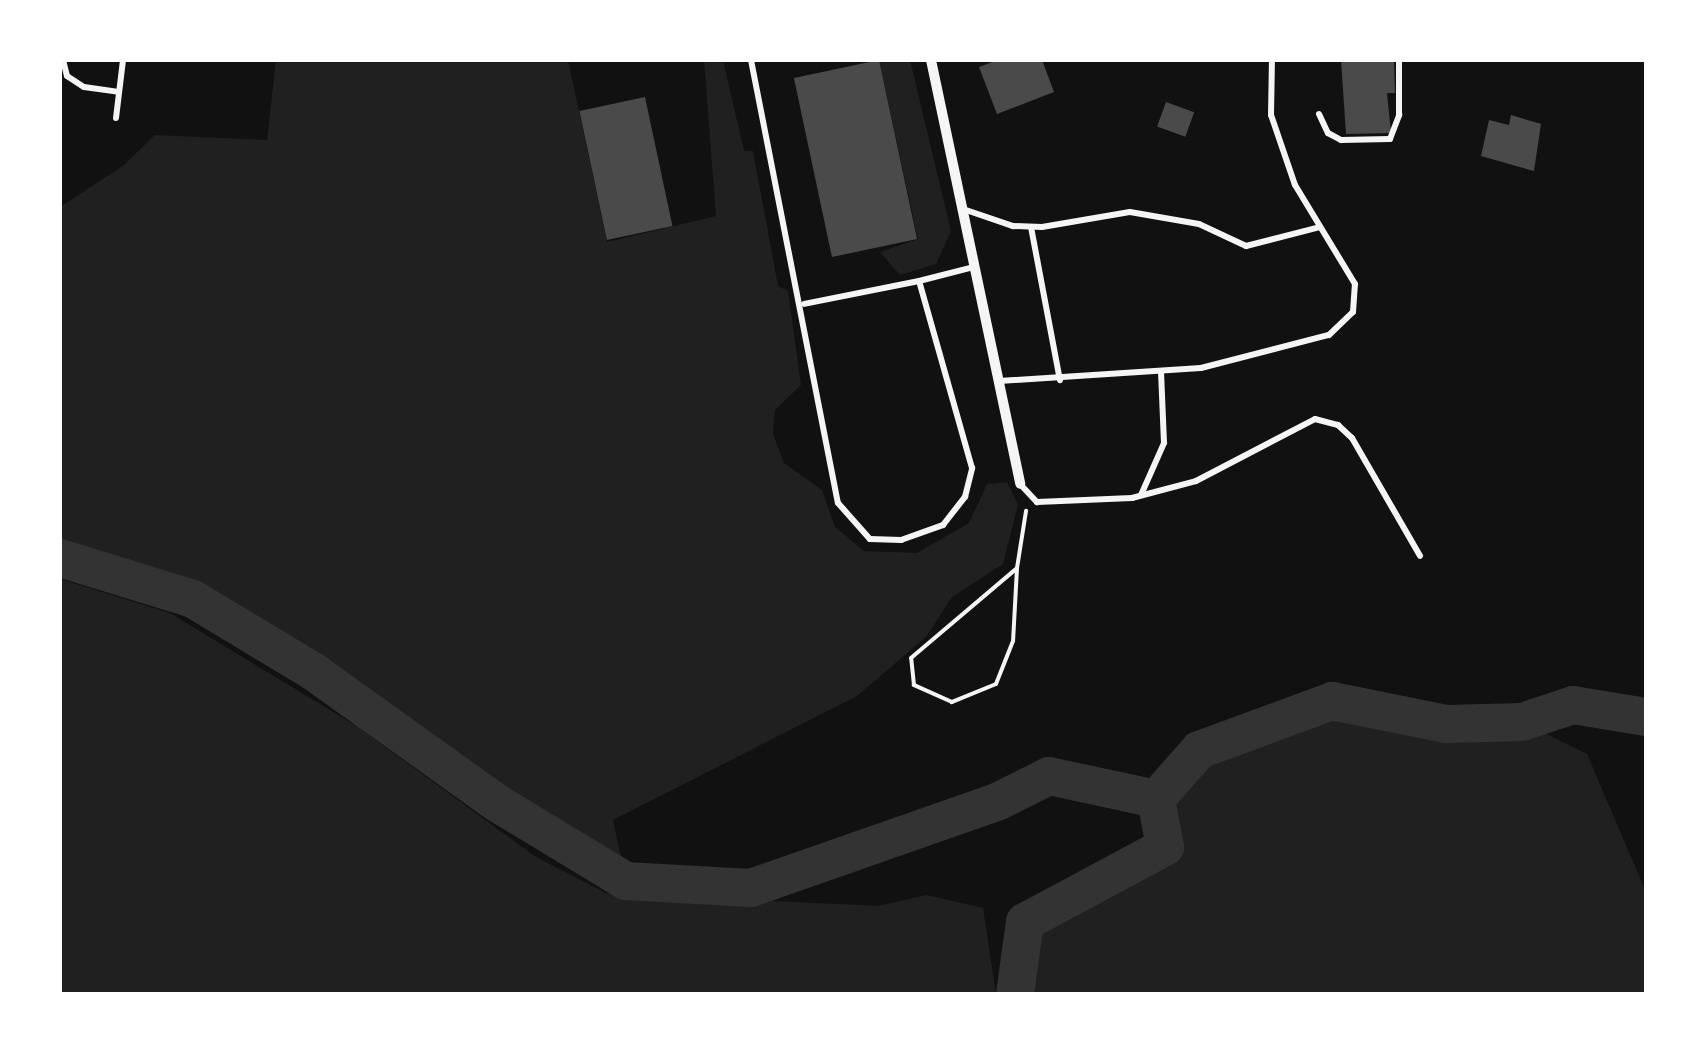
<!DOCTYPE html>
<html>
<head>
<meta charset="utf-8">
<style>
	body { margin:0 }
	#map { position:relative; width:1706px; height:1054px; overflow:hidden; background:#111; font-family:Inter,sans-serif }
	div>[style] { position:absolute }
	.green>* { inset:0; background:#202020 }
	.river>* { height:38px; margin:-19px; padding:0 19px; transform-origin:19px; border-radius:19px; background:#333 }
	.building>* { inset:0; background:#4a4a4a; transform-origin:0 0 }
	.path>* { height:4px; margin:-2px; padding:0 2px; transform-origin:2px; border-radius:2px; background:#f5f5f5 }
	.service>* { height:6px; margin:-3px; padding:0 3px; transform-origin:3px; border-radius:3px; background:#f5f5f5 }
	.minor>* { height:10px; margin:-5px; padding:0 5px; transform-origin:5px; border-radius:5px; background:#f5f5f5 }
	span { translate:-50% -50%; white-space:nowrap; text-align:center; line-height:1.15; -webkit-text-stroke:8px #fff; paint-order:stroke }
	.frame { position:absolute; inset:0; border:62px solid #fff; pointer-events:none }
</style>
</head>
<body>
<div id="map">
	<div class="green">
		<i style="clip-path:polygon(276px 60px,568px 60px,607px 242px,716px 216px,704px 60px,723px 60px,744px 151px,753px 151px,778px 286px,788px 291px,801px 385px,775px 410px,773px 434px,784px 463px,822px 490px,835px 527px,864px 551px,917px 553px,969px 523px,987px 484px,1007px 482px,1018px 505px,1003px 564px,952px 597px,926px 637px,857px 696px,613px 820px,626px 881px,497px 803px,314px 672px,193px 599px,60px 559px,60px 207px,124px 165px,155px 135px,267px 140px)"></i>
		<i style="clip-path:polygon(879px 60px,910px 60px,951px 231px,936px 264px,900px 275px,880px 252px,918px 239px)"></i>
		<i style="clip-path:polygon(60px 579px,170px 613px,358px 727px,536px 857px,606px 893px,878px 906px,927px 895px,983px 908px,996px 994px,60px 994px)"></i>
		<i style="clip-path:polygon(1332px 701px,1446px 724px,1522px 722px,1587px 754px,1646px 892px,1646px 994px,1015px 994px,1025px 922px,1164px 847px,1156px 799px,1199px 750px)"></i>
	</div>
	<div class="river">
		<i style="left:60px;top:558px;width:139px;rotate:17.1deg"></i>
		<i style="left:193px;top:599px;width:141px;rotate:31.1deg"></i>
		<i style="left:314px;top:672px;width:225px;rotate:35.6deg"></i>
		<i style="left:497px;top:803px;width:151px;rotate:31.2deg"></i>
		<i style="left:626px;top:881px;width:125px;rotate:3.2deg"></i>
		<i style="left:751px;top:888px;width:263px;rotate:-19.3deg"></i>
		<i style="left:999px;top:801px;width:56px;rotate:-26.6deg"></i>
		<i style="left:1049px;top:776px;width:109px;rotate:12.1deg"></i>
		<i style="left:1156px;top:799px;width:65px;rotate:-48.7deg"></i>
		<i style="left:1199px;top:750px;width:142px;rotate:-20.2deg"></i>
		<i style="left:1332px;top:701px;width:116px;rotate:11.4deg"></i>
		<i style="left:1446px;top:724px;width:76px;rotate:-1.5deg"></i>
		<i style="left:1522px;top:722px;width:54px;rotate:-18.4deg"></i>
		<i style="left:1573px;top:705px;width:74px;rotate:9.3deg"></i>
		<i style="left:1015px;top:994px;width:73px;rotate:-82.1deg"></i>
		<i style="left:1025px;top:922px;width:159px;rotate:-28.2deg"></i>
		<i style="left:1165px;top:847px;width:49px;rotate:-100.6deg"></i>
	</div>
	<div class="building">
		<i style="left:879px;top:60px;width:183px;height:87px;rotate:78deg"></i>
		<i style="clip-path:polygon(998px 60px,1042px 60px,1054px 92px,997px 114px,979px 67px)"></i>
		<i style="clip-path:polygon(1341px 60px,1394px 60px,1395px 93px,1387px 93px,1391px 133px,1346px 134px)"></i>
		<i style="left:645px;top:97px;width:132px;height:67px;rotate:78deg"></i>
		<i style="left:1166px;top:102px;width:30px;height:26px;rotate:20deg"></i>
		<i style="clip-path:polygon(1511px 115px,1541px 124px,1534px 171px,1481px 156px,1489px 120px,1509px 125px)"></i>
	</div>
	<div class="path">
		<i style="left:1017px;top:568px;width:73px;rotate:93.1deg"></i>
		<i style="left:1013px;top:641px;width:46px;rotate:111.6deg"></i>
		<i style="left:996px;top:684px;width:48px;rotate:157.8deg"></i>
		<i style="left:952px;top:702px;width:42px;rotate:-155.9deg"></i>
		<i style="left:914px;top:685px;width:27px;rotate:-96deg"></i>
		<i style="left:911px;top:658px;width:139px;rotate:-40.3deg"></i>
		<i style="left:1017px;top:568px;width:58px;rotate:-81deg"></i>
	</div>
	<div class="service">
		<i style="left:63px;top:60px;width:16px;rotate:76deg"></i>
		<i style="left:67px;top:76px;width:20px;rotate:33deg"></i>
		<i style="left:84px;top:87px;width:35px;rotate:8deg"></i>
		<i style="left:751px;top:60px;width:451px;rotate:78.9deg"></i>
		<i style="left:838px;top:503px;width:48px;rotate:48.4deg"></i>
		<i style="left:870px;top:539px;width:31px;rotate:2deg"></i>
		<i style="left:901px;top:540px;width:45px;rotate:-19.7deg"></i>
		<i style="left:943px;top:525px;width:36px;rotate:-52deg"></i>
		<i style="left:965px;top:497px;width:30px;rotate:-76deg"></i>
		<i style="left:972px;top:468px;width:194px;rotate:-105.8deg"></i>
		<i style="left:919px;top:281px;width:117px;rotate:168.7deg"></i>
		<i style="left:1319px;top:114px;width:21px;rotate:65deg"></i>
		<i style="left:1328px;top:133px;width:15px;rotate:28deg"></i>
		<i style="left:1341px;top:140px;width:49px;rotate:-1.2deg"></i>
		<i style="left:1390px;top:139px;width:26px;rotate:-69deg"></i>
		<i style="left:1399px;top:115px;width:55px;rotate:-90deg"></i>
		<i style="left:116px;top:118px;width:58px;rotate:-83.1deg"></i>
		<i style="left:963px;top:209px;width:53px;rotate:18.8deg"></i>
		<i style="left:1013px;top:226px;width:29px;rotate:2deg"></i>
		<i style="left:1042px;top:227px;width:89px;rotate:-9.7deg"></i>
		<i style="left:1130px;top:212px;width:70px;rotate:9.9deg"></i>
		<i style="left:1199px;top:224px;width:52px;rotate:25.1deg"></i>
		<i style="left:1246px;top:246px;width:76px;rotate:-14.4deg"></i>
		<i style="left:1031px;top:227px;width:156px;rotate:79.3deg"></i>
		<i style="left:919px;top:281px;width:57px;rotate:-14.3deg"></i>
		<i style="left:999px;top:381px;width:202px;rotate:-3.7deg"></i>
		<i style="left:1201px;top:368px;width:132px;rotate:-14.5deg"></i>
		<i style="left:1329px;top:335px;width:33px;rotate:-44deg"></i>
		<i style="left:1353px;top:312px;width:28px;rotate:-86deg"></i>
		<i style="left:1355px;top:284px;width:116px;rotate:-121.2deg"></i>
		<i style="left:1295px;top:185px;width:74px;rotate:-108.9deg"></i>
		<i style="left:1271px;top:115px;width:55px;rotate:-89deg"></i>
		<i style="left:1020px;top:484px;width:25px;rotate:47deg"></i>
		<i style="left:1037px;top:502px;width:95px;rotate:-2.4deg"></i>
		<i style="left:1132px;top:498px;width:66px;rotate:-14.9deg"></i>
		<i style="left:1196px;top:481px;width:134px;rotate:-27.5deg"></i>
		<i style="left:1315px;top:419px;width:24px;rotate:15deg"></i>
		<i style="left:1338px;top:425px;width:19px;rotate:43deg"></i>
		<i style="left:1352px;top:438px;width:136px;rotate:60deg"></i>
		<i style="left:1141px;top:495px;width:57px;rotate:-66.1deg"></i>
		<i style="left:1164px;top:443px;width:71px;rotate:-92.4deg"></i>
	</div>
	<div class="minor">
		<i style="left:931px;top:60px;width:433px;rotate:78.1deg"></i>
	</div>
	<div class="frame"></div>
</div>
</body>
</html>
